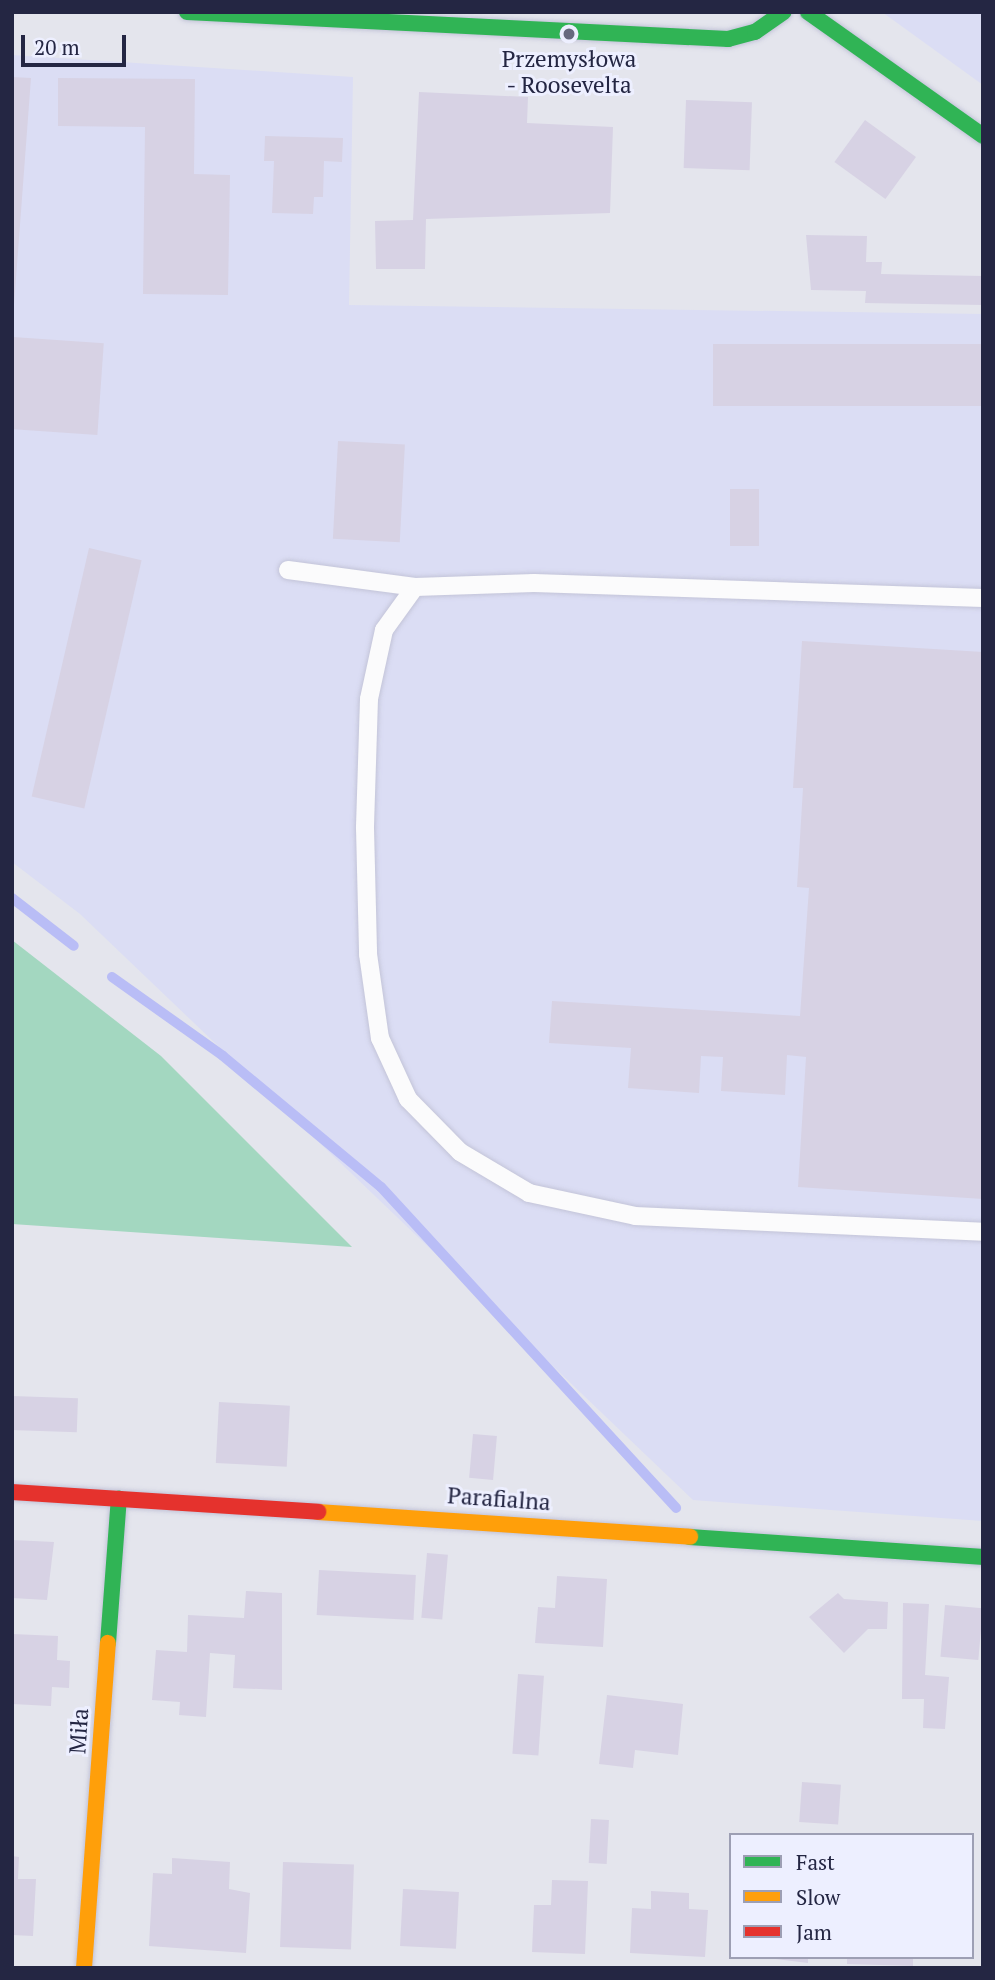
<!DOCTYPE html>
<html>
<head>
<meta charset="utf-8">
<style>
	body { margin:0 }
	#map { position:relative; width:995px; height:1980px; overflow:hidden; background:#e4e5ed; font-family:"PT Serif",serif }
	div>[style] { position:absolute }
	.built>* { inset:0; background:#dbddf4 }
	.green>* { inset:0; background:#a3d7c0 }
	.stream>* { height:10px; margin:-5px; padding:0 5px; transform-origin:5px; border-radius:5px; background:#b9bdf6 }
	.building>* { inset:0; background:#d7d2e4; transform-origin:0 0 }
	.roads { filter:drop-shadow(0 0 2px #c3c4d8) drop-shadow(0 0 2px #c3c4d8) }
	.lane>* { height:18px; margin:-9px; padding:0 9px; transform-origin:9px; border-radius:9px; background:#fbfbfc }
	.fast>* { height:16px; margin:-8px; padding:0 8px; transform-origin:8px; border-radius:8px; background:#30b455 }
	.slow>* { height:16px; margin:-8px; padding:0 8px; transform-origin:8px; border-radius:8px; background:#ff9f0a }
	.jam>* { height:16px; margin:-8px; padding:0 8px; transform-origin:8px; border-radius:8px; background:#e5322d }
	.dots>* { width:19px; height:19px; translate:-50% -50%; box-sizing:border-box; border:4px solid #edefff; border-radius:50% }
	span { translate:-50% -50%; white-space:nowrap; text-align:center; line-height:1.15; -webkit-text-stroke:6px #edefff; paint-order:stroke }
	.poi-label { font-size:23px; color:#242643 }
	.street-label { font-size:23px; color:#242643 }
	.frame { position:absolute; inset:0; border:14px solid #242643; pointer-events:none }
	.legend { position:absolute; left:729px; top:1833px; width:245px; height:126px; box-sizing:border-box; background:#edefff; border:2px solid #9d9fb4; margin:0; padding:9px 12px; list-style:none; font-size:21px; color:#242643 }
	.legend li { display:flex; align-items:center; gap:14px; height:35px }
	.legend b { width:35px; border:2px solid #9d9fb4 }
	.scale { position:absolute; left:21px; top:35px; width:105px; height:32px; box-sizing:border-box; border:4px solid #242643; border-top:0; padding-left:9px; font-size:21px; line-height:24px; white-space:nowrap; color:#242643; -webkit-text-stroke:5px #edefff; paint-order:stroke }
</style>
</head>
<body>
<div id="map">
	<div class="built">
		<i style="clip-path:polygon(883px 12px,983px 12px,983px 85px,882px 12px)"></i>
		<i style="clip-path:polygon(12px 55px,353px 77px,349px 305px,983px 314px,983px 1521px,693px 1500px,80px 914px,12px 862px)"></i>
	</div>
	<div class="green">
		<i style="clip-path:polygon(12px 940px,161px 1056px,352px 1247px,12px 1224px)"></i>
	</div>
	<div class="stream">
		<i style="left:12px;top:898px;width:78px;rotate:37.7deg"></i>
		<i style="left:112px;top:977px;width:136px;rotate:35.4deg"></i>
		<i style="left:223px;top:1056px;width:205px;rotate:39.7deg"></i>
		<i style="left:381px;top:1187px;width:436px;rotate:47.4deg"></i>
	</div>
	<div class="building">
		<i style="clip-path:polygon(12px 77px,31px 78px,14px 305px,12px 305px)"></i>
		<i style="clip-path:polygon(58px 78px,195px 79px,194px 174px,230px 175px,228px 295px,143px 294px,145px 127px,58px 126px)"></i>
		<i style="clip-path:polygon(419px 92px,528px 97px,527px 123px,613px 127px,610px 213px,426px 219px,425px 269px,376px 269px,375px 221px,413px 220px)"></i>
		<i style="left:686px;top:100px;width:66px;height:68px;rotate:2deg"></i>
		<i style="left:865px;top:120px;width:63px;height:52px;rotate:36deg"></i>
		<i style="clip-path:polygon(265px 136px,343px 138px,342px 162px,324px 161px,323px 197px,314px 197px,313px 214px,272px 213px,274px 161px,264px 161px)"></i>
		<i style="clip-path:polygon(806px 235px,867px 236px,866px 262px,882px 262px,881px 274px,983px 276px,983px 305px,865px 303px,866px 291px,811px 290px)"></i>
		<i style="left:13px;top:337px;width:91px;height:92px;rotate:4deg"></i>
		<i style="left:983px;top:344px;width:62px;height:270px;rotate:90deg"></i>
		<i style="left:338px;top:441px;width:67px;height:98px;rotate:3deg"></i>
		<i style="left:730px;top:489px;width:29px;height:57px"></i>
		<i style="left:89px;top:548px;width:54px;height:255px;rotate:13deg"></i>
		<i style="clip-path:polygon(802px 641px,983px 652px,983px 1199px,798px 1187px,806px 1057px,787px 1055px,785px 1095px,721px 1091px,723px 1057px,701px 1056px,699px 1093px,628px 1088px,631px 1048px,549px 1043px,552px 1001px,800px 1016px,809px 888px,797px 887px,803px 788px,793px 788px)"></i>
		<i style="left:12px;top:1396px;width:66px;height:34px;rotate:2deg"></i>
		<i style="left:219px;top:1402px;width:71px;height:61px;rotate:3deg"></i>
		<i style="left:473px;top:1434px;width:24px;height:44px;rotate:5deg"></i>
		<i style="clip-path:polygon(12px 1540px,54px 1542px,47px 1600px,12px 1598px)"></i>
		<i style="left:427px;top:1553px;width:21px;height:65px;rotate:5deg"></i>
		<i style="left:319px;top:1570px;width:97px;height:45px;rotate:3deg"></i>
		<i style="clip-path:polygon(557px 1576px,607px 1579px,603px 1647px,535px 1643px,538px 1607px,555px 1608px)"></i>
		<i style="clip-path:polygon(246px 1591px,282px 1593px,282px 1690px,233px 1688px,235px 1655px,210px 1653px,206px 1717px,179px 1715px,180px 1702px,152px 1700px,156px 1650px,187px 1652px,188px 1615px,244px 1618px)"></i>
		<i style="clip-path:polygon(838px 1593px,844px 1599px,888px 1602px,887px 1629px,868px 1629px,844px 1653px,809px 1617px)"></i>
		<i style="clip-path:polygon(903px 1603px,929px 1604px,925px 1675px,949px 1677px,945px 1729px,923px 1728px,924px 1699px,902px 1699px)"></i>
		<i style="left:945px;top:1605px;width:38px;height:52px;rotate:5deg"></i>
		<i style="clip-path:polygon(12px 1634px,58px 1636px,57px 1660px,70px 1661px,69px 1688px,52px 1687px,51px 1706px,12px 1704px)"></i>
		<i style="left:518px;top:1674px;width:26px;height:80px;rotate:4deg"></i>
		<i style="clip-path:polygon(607px 1695px,683px 1704px,678px 1755px,635px 1750px,633px 1768px,599px 1764px)"></i>
		<i style="left:802px;top:1782px;width:39px;height:40px;rotate:4deg"></i>
		<i style="left:591px;top:1819px;width:18px;height:44px;rotate:3deg"></i>
		<i style="clip-path:polygon(12px 1856px,19px 1857px,18px 1879px,36px 1879px,33px 1936px,12px 1935px)"></i>
		<i style="clip-path:polygon(172px 1858px,230px 1862px,229px 1889px,250px 1893px,246px 1953px,149px 1946px,153px 1873px,172px 1874px)"></i>
		<i style="left:283px;top:1862px;width:71px;height:85px;rotate:2deg"></i>
		<i style="clip-path:polygon(552px 1880px,588px 1881px,585px 1954px,532px 1952px,534px 1905px,551px 1905px)"></i>
		<i style="left:403px;top:1889px;width:56px;height:57px;rotate:3deg"></i>
		<i style="clip-path:polygon(651px 1891px,689px 1893px,689px 1909px,708px 1910px,705px 1957px,630px 1953px,632px 1908px,651px 1909px)"></i>
		<i style="clip-path:polygon(759px 1957px,808px 1957px,808px 1963px)"></i>
		<i style="clip-path:polygon(847px 1957px,913px 1957px,913px 1966px,847px 1964px)"></i>
	</div>
	<div class="roads">
		<div class="lane">
			<i style="left:288px;top:570px;width:128px;rotate:7.6deg"></i>
			<i style="left:415px;top:587px;width:119px;rotate:-1.9deg"></i>
			<i style="left:534px;top:583px;width:449px;rotate:1.9deg"></i>
			<i style="left:415px;top:587px;width:53px;rotate:125.8deg"></i>
			<i style="left:384px;top:630px;width:71px;rotate:102.3deg"></i>
			<i style="left:369px;top:699px;width:129px;rotate:91.8deg"></i>
			<i style="left:365px;top:828px;width:126px;rotate:88.6deg"></i>
			<i style="left:368px;top:954px;width:85px;rotate:81.9deg"></i>
			<i style="left:380px;top:1038px;width:67px;rotate:65.3deg"></i>
			<i style="left:408px;top:1099px;width:74px;rotate:45.5deg"></i>
			<i style="left:460px;top:1152px;width:80px;rotate:30.7deg"></i>
			<i style="left:529px;top:1193px;width:108px;rotate:12.2deg"></i>
			<i style="left:635px;top:1216px;width:348px;rotate:2.6deg"></i>
		</div>
		<div class="fast">
			<i style="left:187px;top:12px;width:542px;rotate:2.86deg"></i>
			<i style="left:728px;top:39px;width:28px;rotate:-15deg"></i>
			<i style="left:755px;top:32px;width:35px;rotate:-35deg"></i>
			<i style="left:808px;top:12px;width:214px;rotate:35.3deg"></i>
			<i style="left:690px;top:1537px;width:294px;rotate:3.9deg"></i>
			<i style="left:108px;top:1643px;width:145px;rotate:-85.7deg"></i>
		</div>
		<div class="slow">
			<i style="left:318px;top:1512px;width:373px;rotate:3.8deg"></i>
			<i style="left:84px;top:1968px;width:326px;rotate:-85.8deg"></i>
		</div>
		<div class="jam">
			<i style="left:12px;top:1492px;width:307px;rotate:3.7deg"></i>
		</div>
	</div>
	<div class="dots">
		<i style="left:569px;top:34px;background:#67697e"></i>
	</div>
	<div class="poi-label">
		<span style="left:569px;top:72px">Przemysłowa<br>- Roosevelta</span>
	</div>
	<div class="street-label">
		<span style="left:499px;top:1499px;rotate:4deg">Parafialna</span>
		<span style="left:79px;top:1731px;rotate:-86deg">Miła</span>
	</div>
	<div class="frame"></div>
	<ul class="legend">
	<li><b style="height:9px;background:#30b455"></b>Fast</li>
	<li><b style="height:9px;background:#ff9f0a"></b>Slow</li>
	<li><b style="height:9px;background:#e5322d"></b>Jam</li>
	</ul>
	<div class="scale">20 m</div>
</div>
</body>
</html>
